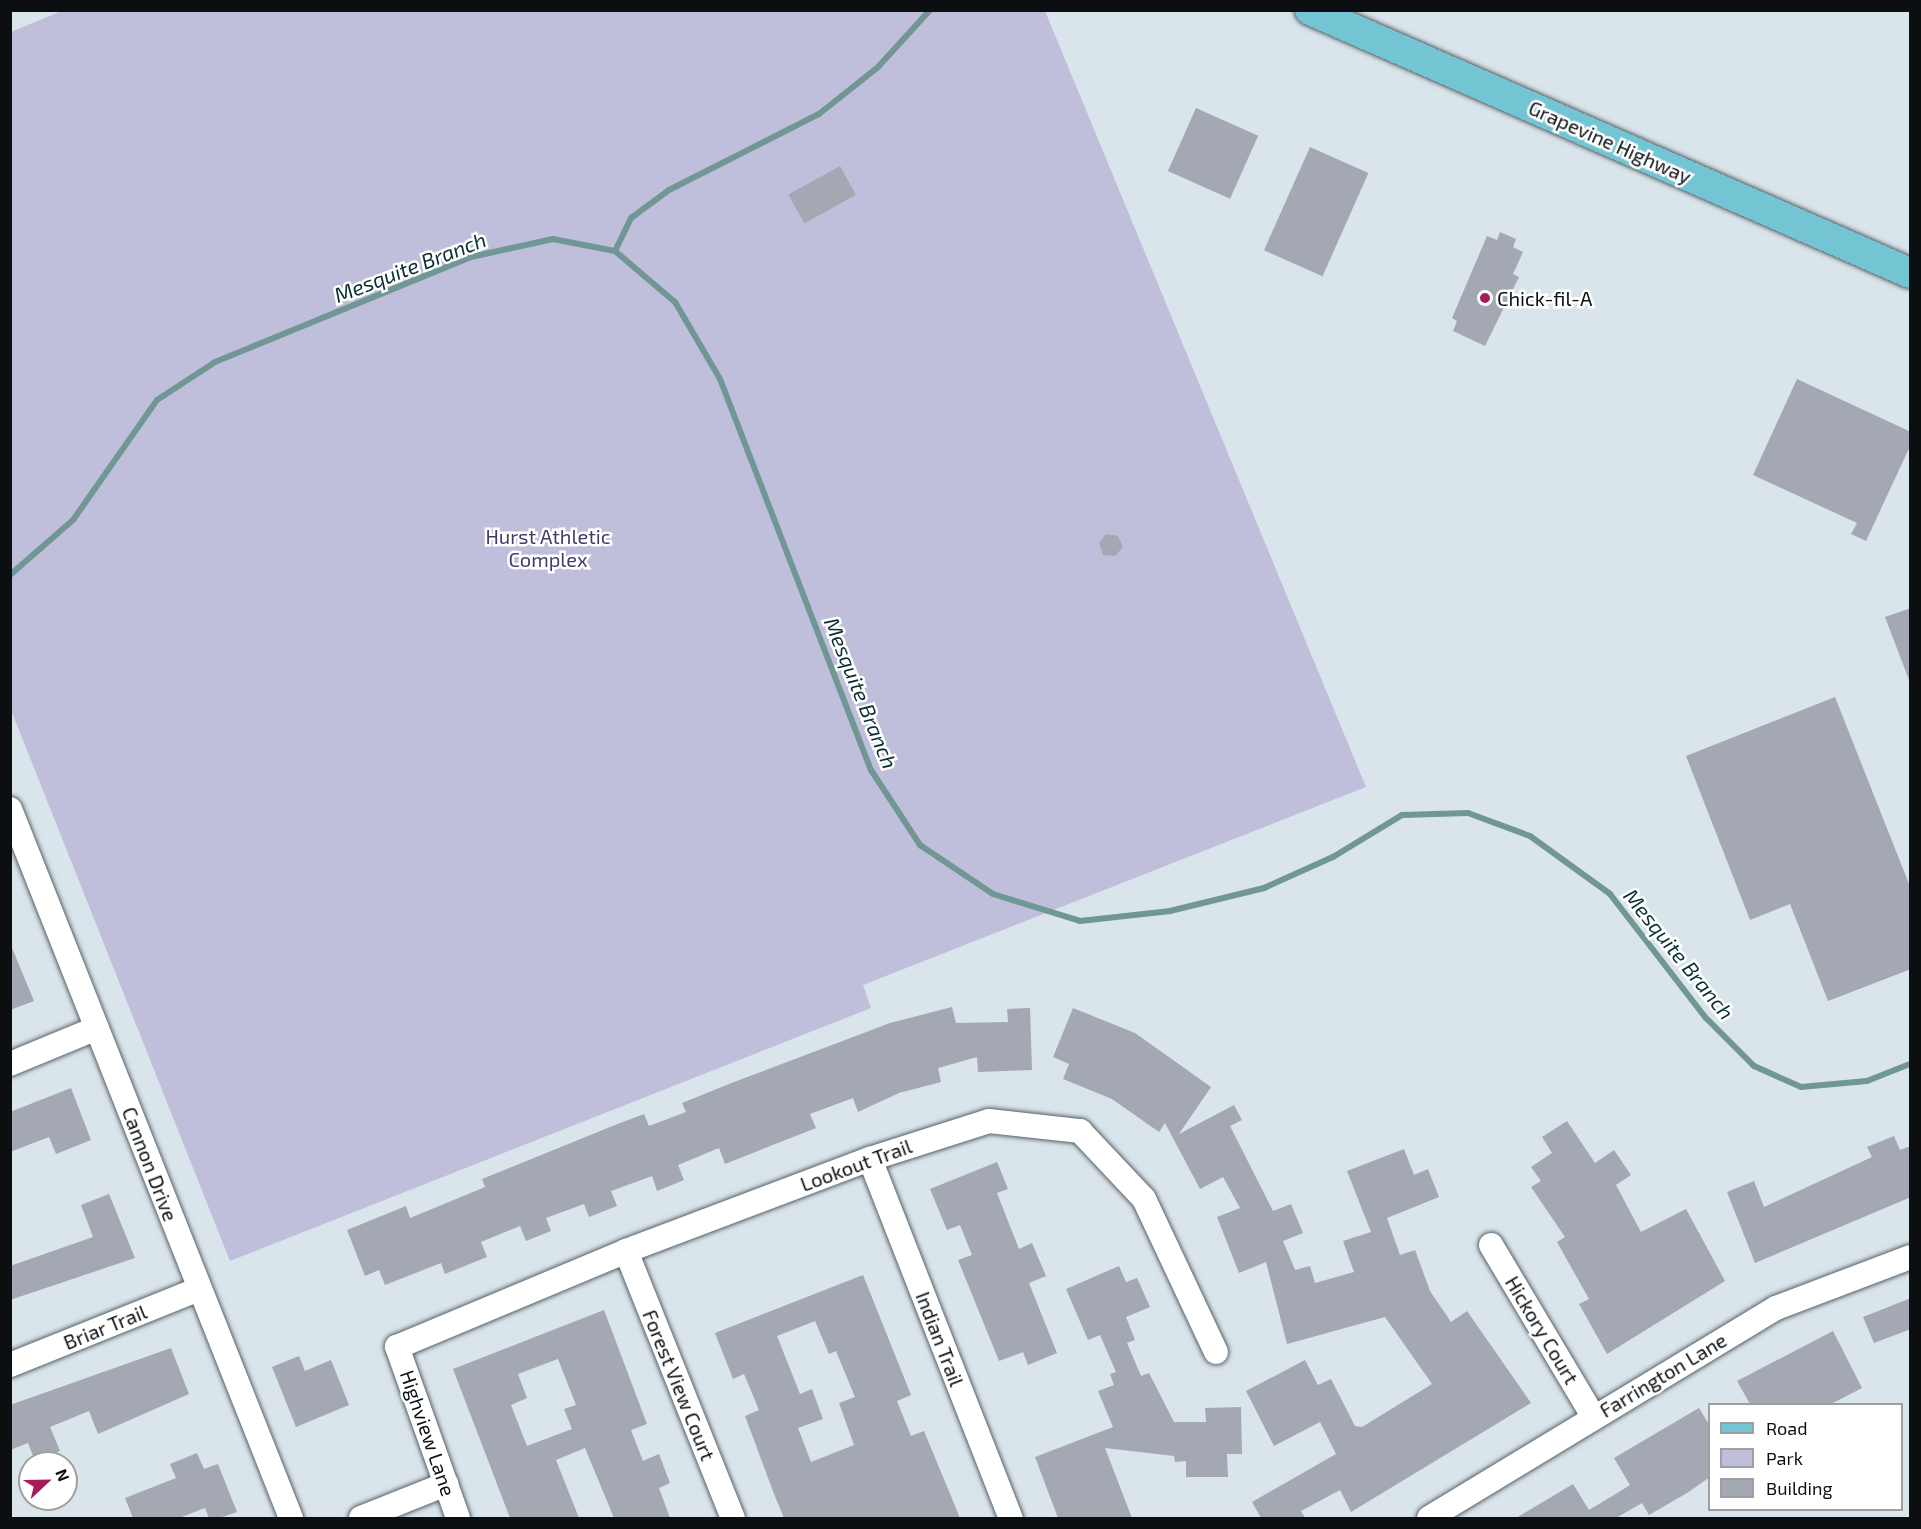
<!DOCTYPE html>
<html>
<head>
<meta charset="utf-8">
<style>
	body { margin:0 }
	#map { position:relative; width:1921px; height:1529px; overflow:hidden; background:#d9e4eb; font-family:"Exo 2",sans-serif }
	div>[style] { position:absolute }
	.green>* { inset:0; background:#c0bfdb }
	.stream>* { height:6px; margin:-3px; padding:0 3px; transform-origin:3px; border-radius:3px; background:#719795 }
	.building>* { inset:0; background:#a3a8b2; transform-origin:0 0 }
	.roads { filter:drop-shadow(0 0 2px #586168) drop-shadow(0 0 2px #586168) }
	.minor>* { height:24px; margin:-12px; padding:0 12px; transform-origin:12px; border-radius:12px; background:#fff }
	.major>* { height:30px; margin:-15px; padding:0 15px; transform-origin:15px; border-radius:15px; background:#74c5d4 }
	.dots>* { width:16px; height:16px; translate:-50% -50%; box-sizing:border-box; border:3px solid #fff; border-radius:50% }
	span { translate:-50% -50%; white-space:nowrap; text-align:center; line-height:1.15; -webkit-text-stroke:5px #fff; paint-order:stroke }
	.street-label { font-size:20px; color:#0c0f12 }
	.poi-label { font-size:20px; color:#0c0f12 }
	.left { translate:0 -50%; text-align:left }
	.park-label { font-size:20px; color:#423d68 }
	.water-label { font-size:21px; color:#08302e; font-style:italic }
	.frame { position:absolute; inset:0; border:12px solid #0c0f12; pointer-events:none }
	.legend { position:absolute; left:1708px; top:1403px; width:195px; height:108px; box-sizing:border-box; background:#fff; border:2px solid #9e9fa0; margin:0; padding:8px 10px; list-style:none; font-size:18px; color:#0c0f12 }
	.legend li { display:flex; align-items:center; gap:12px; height:30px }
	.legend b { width:30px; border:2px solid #9e9fa0 }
	.north { position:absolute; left:18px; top:1451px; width:60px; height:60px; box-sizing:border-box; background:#fff; border:2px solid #9e9fa0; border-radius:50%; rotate:68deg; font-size:16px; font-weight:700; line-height:24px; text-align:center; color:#0c0f12 }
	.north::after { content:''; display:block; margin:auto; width:21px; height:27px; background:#a81a59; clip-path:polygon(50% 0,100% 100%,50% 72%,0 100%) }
</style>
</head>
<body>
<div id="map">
	<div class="green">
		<i style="clip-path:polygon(64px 10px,1045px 11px,1366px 787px,863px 985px,871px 1008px,230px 1261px,11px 710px,11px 32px)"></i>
	</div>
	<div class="stream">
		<i style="left:615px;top:251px;width:37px;rotate:-64deg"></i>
		<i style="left:631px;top:218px;width:47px;rotate:-36.4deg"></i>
		<i style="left:669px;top:190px;width:168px;rotate:-26.9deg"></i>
		<i style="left:819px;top:114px;width:75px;rotate:-38.5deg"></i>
		<i style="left:878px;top:67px;width:77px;rotate:-47.6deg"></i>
		<i style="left:10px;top:575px;width:84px;rotate:-41.1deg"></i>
		<i style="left:73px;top:520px;width:146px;rotate:-55deg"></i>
		<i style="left:157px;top:400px;width:69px;rotate:-33.2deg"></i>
		<i style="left:215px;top:362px;width:277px;rotate:-22.3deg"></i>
		<i style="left:471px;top:257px;width:84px;rotate:-12.4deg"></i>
		<i style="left:553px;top:239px;width:63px;rotate:11deg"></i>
		<i style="left:615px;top:251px;width:79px;rotate:40.4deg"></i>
		<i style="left:675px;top:302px;width:89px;rotate:59.7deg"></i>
		<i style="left:720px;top:379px;width:419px;rotate:68.9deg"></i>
		<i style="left:871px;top:770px;width:90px;rotate:56.8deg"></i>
		<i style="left:920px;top:845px;width:88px;rotate:33.9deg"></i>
		<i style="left:993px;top:894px;width:91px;rotate:17.2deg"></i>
		<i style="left:1080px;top:921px;width:91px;rotate:-6.3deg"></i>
		<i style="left:1170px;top:911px;width:97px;rotate:-13.7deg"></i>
		<i style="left:1264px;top:888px;width:76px;rotate:-24.2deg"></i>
		<i style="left:1333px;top:857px;width:81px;rotate:-31.3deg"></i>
		<i style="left:1402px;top:815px;width:66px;rotate:-1.7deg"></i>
		<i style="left:1468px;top:813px;width:66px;rotate:20.4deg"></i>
		<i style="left:1530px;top:836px;width:99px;rotate:35.9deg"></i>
		<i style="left:1610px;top:894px;width:157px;rotate:52.3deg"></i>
		<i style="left:1706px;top:1018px;width:68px;rotate:45deg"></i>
		<i style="left:1754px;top:1066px;width:51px;rotate:24.1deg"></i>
		<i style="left:1801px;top:1087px;width:66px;rotate:-5.2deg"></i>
		<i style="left:1867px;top:1081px;width:46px;rotate:-21.6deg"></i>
	</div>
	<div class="building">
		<i style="left:1196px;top:108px;width:68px;height:69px;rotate:24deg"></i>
		<i style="left:1310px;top:147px;width:64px;height:113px;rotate:24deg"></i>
		<i style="left:840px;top:166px;width:33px;height:59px;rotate:61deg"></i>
		<i style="clip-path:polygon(1500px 232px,1516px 239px,1513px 247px,1523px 252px,1513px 274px,1519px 277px,1485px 346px,1453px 331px,1457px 321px,1452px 318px,1487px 236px,1497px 240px)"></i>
		<i style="clip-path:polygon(1797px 379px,1911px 432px,1911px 444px,1866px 541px,1851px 534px,1857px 523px,1753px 475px)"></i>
		<i style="clip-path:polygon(1106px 534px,1118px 536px,1123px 547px,1115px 556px,1103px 555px,1099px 543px)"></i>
		<i style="clip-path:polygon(1911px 608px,1911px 680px,1909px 680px,1885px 617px)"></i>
		<i style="clip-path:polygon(1835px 697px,1911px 889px,1911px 969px,1828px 1001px,1790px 904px,1750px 920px,1686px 756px)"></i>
		<i style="clip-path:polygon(10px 943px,34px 1001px,10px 1010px)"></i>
		<i style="clip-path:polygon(952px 1007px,956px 1023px,1008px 1022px,1007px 1009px,1030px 1008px,1032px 1070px,978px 1072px,977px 1057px,938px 1068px,941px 1082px,899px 1093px,858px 1112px,853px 1098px,810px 1114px,816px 1128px,725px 1164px,719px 1148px,678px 1165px,684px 1180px,657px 1191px,652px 1176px,611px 1191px,617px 1206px,589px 1217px,584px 1204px,546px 1218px,551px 1231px,526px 1241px,520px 1226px,481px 1242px,487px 1257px,445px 1274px,441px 1263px,385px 1285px,379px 1270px,365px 1276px,347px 1230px,406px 1206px,410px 1218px,485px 1187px,482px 1179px,615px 1125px,644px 1114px,649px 1126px,686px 1112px,682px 1103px,734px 1082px,890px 1023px)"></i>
		<i style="clip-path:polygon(1073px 1008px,1135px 1033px,1211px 1087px,1179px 1134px,1234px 1105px,1242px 1120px,1230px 1126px,1273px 1211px,1291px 1204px,1303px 1233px,1283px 1241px,1295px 1270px,1310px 1266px,1315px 1283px,1354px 1272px,1343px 1241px,1371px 1232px,1347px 1171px,1404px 1149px,1414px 1175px,1428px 1169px,1439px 1197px,1387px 1218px,1400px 1255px,1415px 1250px,1430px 1291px,1451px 1322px,1467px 1311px,1531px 1403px,1351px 1512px,1340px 1490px,1301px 1511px,1305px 1518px,1261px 1518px,1252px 1502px,1336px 1454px,1320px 1422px,1274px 1446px,1246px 1391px,1305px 1360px,1318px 1385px,1331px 1379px,1355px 1426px,1362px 1427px,1432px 1384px,1385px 1317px,1287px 1344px,1266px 1262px,1239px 1273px,1217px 1217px,1240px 1208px,1223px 1177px,1200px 1189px,1165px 1123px,1159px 1132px,1112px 1099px,1063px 1079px,1069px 1064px,1053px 1057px)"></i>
		<i style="clip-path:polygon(71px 1088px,91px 1140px,56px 1154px,49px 1137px,10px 1152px,10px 1112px)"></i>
		<i style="clip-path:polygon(1567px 1121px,1595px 1163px,1614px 1150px,1631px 1175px,1616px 1185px,1641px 1232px,1686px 1209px,1725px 1281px,1607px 1354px,1579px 1304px,1589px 1299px,1557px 1242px,1565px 1237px,1531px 1187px,1541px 1181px,1531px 1167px,1552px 1153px,1542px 1137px)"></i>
		<i style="clip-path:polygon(1894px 1136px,1900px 1150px,1911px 1146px,1911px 1197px,1755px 1263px,1727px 1192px,1754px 1181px,1764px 1207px,1872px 1157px,1867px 1147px)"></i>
		<i style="clip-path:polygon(997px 1162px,1008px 1189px,997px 1193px,1019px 1249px,1032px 1243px,1046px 1276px,1029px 1283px,1057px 1353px,1028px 1365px,1023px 1352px,999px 1361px,958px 1260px,972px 1255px,960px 1225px,947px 1230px,930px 1189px)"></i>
		<i style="clip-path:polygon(109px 1194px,135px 1258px,10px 1300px,10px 1266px,93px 1237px,81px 1205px)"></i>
		<i style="clip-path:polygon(1119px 1266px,1126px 1282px,1137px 1278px,1150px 1307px,1126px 1317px,1135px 1340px,1127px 1343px,1141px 1376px,1149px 1373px,1174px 1422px,1206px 1422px,1205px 1408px,1241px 1407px,1242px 1454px,1227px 1454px,1228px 1477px,1186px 1477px,1186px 1461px,1175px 1462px,1174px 1456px,1105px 1448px,1132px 1518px,1058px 1518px,1035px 1457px,1113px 1427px,1098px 1391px,1114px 1385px,1110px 1374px,1116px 1372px,1100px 1335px,1088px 1340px,1066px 1289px)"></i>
		<i style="clip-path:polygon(evenodd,863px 1275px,911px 1395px,897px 1401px,911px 1436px,924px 1431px,960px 1518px,784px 1518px,774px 1494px,745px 1416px,759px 1410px,744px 1374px,733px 1379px,715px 1333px,863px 1275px,815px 1321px,829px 1354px,836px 1351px,855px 1397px,839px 1403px,854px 1445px,811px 1462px,798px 1428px,823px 1419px,812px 1389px,800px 1394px,777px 1336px,815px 1321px)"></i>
		<i style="clip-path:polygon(1911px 1298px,1911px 1329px,1874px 1343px,1863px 1317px)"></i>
		<i style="clip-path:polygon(evenodd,604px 1310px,647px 1424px,631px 1430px,643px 1461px,659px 1454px,670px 1483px,659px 1488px,670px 1518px,614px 1518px,585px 1448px,556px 1460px,579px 1518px,510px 1518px,453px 1369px,604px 1310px,558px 1359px,576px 1405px,564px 1409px,572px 1429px,527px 1446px,511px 1405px,527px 1398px,518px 1374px,558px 1359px)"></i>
		<i style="clip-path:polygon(1833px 1331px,1862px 1388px,1831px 1404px,1750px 1404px,1737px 1381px)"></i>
		<i style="clip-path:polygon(171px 1348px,189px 1394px,98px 1434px,89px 1411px,50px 1427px,60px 1451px,35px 1461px,28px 1443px,10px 1450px,10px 1405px)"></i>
		<i style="clip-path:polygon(299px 1356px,305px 1371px,331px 1360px,349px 1405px,296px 1427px,272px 1367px)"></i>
		<i style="clip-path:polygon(1699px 1408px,1710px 1426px,1710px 1477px,1687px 1493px,1649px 1515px,1642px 1503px,1616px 1518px,1516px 1518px,1573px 1484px,1589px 1510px,1619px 1492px,1630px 1485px,1614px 1458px)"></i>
		<i style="clip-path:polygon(197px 1453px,204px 1469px,218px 1464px,237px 1512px,219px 1518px,209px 1518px,205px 1508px,179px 1518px,133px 1518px,125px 1498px,176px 1478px,170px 1464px)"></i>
	</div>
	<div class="roads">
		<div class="minor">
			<i style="left:10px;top:809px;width:763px;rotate:68.38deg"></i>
			<i style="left:10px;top:1064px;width:94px;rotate:-22.5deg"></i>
			<i style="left:870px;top:1159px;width:386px;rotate:68.6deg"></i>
			<i style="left:1491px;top:1245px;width:199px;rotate:59.2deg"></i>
			<i style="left:626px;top:1251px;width:288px;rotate:68.2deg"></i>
			<i style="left:10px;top:1365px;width:204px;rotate:-21.9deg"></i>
			<i style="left:361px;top:1518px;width:92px;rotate:-21.8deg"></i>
			<i style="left:458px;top:1518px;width:182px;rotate:-109.6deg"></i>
			<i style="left:397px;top:1347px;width:248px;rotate:-22.7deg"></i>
			<i style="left:626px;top:1251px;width:261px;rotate:-20.7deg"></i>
			<i style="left:870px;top:1159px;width:125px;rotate:-17.7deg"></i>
			<i style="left:989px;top:1121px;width:92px;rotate:6.3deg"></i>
			<i style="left:1080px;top:1131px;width:93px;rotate:46.7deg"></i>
			<i style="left:1144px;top:1199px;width:169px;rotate:64.8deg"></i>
			<i style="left:1429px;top:1518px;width:406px;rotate:-31.2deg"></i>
			<i style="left:1776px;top:1308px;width:143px;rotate:-20.8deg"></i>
		</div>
		<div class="major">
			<i style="left:1310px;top:10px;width:655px;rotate:23.67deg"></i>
		</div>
	</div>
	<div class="dots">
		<i style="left:1485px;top:298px;background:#a81a59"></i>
	</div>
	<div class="street-label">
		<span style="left:1610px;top:142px;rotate:24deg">Grapevine Highway</span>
		<span style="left:150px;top:1164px;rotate:69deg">Cannon Drive</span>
		<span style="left:856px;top:1165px;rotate:-20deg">Lookout Trail</span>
		<span style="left:105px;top:1327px;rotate:-22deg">Briar Trail</span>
		<span style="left:1542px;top:1330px;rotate:59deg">Hickory Court</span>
		<span style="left:940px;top:1339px;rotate:69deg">Indian Trail</span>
		<span style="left:1663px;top:1375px;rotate:-31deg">Farrington Lane</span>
		<span style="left:679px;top:1385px;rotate:68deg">Forest View Court</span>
		<span style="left:428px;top:1433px;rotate:71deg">Highview Lane</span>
	</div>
	<div class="poi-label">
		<span class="left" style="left:1497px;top:298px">Chick-fil-A</span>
	</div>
	<div class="park-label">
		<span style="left:548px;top:548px">Hurst Athletic<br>Complex</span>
	</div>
	<div class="water-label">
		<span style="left:410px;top:267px;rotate:-21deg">Mesquite Branch</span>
		<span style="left:861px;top:693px;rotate:68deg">Mesquite Branch</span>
		<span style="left:1679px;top:954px;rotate:51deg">Mesquite Branch</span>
	</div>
	<div class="frame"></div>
	<ul class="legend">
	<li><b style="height:8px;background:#74c5d4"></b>Road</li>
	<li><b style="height:16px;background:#c0bfdb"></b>Park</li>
	<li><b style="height:16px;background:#a3a8b2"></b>Building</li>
	</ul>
	<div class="north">N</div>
</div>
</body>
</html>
